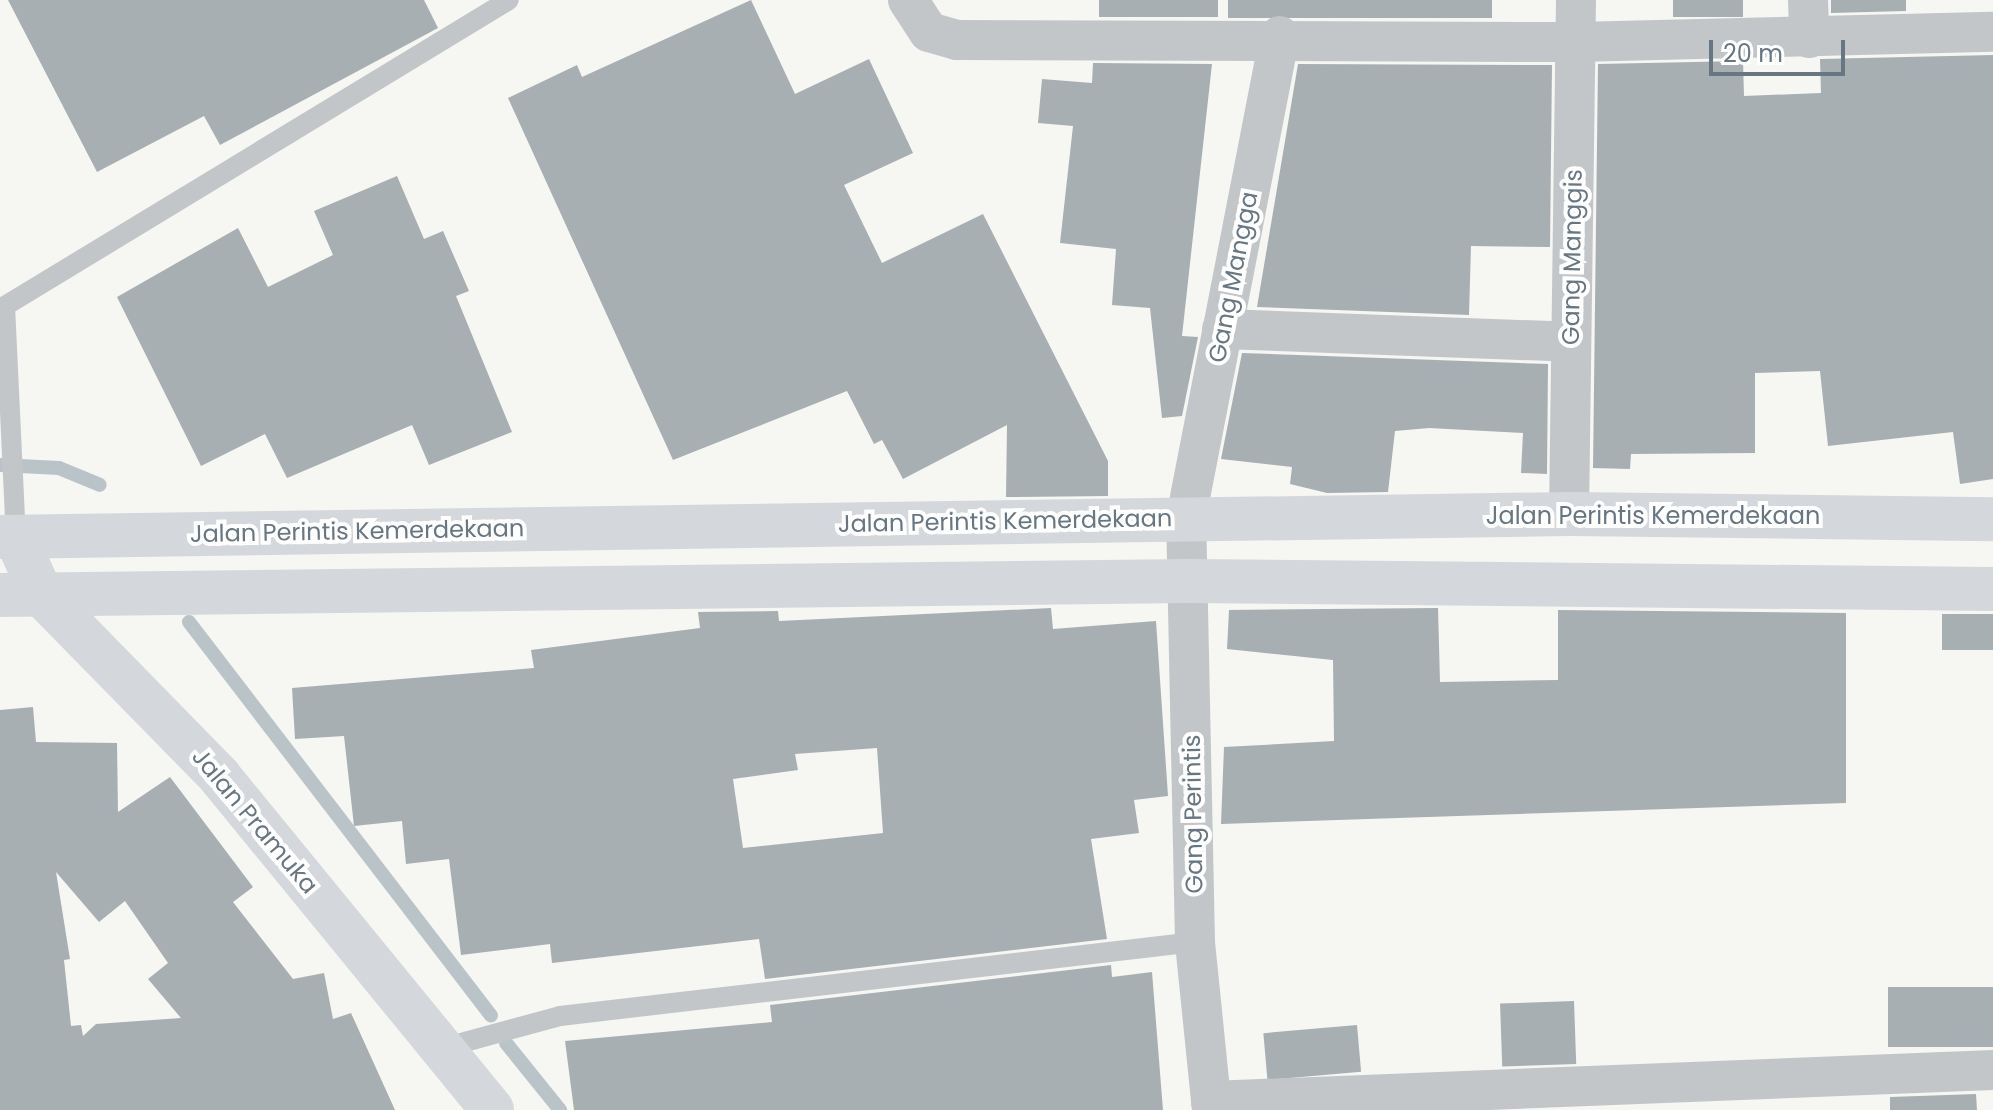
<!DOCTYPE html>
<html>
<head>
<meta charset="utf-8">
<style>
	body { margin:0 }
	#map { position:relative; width:1993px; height:1110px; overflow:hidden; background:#f6f6f3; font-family:Poppins,sans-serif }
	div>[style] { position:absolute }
	.stream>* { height:14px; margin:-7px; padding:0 7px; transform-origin:7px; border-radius:7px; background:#bac4c8 }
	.building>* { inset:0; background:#a7afb3; transform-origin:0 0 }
	.lane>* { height:20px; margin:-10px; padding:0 10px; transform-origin:10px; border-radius:10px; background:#c2c6c9 }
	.street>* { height:40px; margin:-20px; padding:0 20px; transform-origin:20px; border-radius:20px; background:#c2c6c9 }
	.secondary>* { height:44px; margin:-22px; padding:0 22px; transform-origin:22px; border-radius:22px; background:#d4d8dc }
	.primary>* { height:44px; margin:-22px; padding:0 22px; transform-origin:22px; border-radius:22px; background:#d4d8dc }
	span { translate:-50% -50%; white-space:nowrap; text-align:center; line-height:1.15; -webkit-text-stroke:8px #fff; paint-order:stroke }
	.street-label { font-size:24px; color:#677682 }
	.scale { position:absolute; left:1709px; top:40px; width:136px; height:36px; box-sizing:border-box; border:4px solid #677682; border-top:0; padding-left:10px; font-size:24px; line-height:28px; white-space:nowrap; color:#677682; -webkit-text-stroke:6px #fff; paint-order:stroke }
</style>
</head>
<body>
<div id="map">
	<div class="stream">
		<i style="left:0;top:465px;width:59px;rotate:2.9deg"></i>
		<i style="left:59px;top:468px;width:44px;rotate:22.5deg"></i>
		<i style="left:189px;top:622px;width:496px;rotate:52.5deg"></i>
		<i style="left:506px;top:1043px;width:86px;rotate:51.1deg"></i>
	</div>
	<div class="building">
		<i style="clip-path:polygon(8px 0,424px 0,438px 28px,220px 145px,204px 116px,97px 172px)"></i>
		<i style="clip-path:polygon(751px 0,795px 94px,869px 59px,913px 153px,844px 185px,882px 263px,983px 214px,1108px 461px,1108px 496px,1006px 497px,1007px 425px,903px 479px,882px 440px,874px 444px,847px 391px,673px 460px,508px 98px,577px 65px,582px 77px)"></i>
		<i style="left:1099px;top:0;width:119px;height:17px"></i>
		<i style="left:1228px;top:0;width:264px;height:18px"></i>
		<i style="left:1673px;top:0;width:70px;height:17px"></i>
		<i style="clip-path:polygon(1831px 0,1906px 0,1906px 11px,1831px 13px)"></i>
		<i style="clip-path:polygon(1993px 55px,1993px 479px,1960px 484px,1953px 432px,1828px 446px,1820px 371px,1755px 373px,1755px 453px,1631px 454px,1630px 469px,1593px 468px,1598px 64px,1743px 61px,1744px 96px,1821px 93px,1820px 59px)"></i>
		<i style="clip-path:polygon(1093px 63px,1212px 64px,1182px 336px,1198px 337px,1182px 416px,1162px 418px,1150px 308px,1112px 305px,1116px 249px,1060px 243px,1073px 126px,1038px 123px,1042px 79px,1092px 83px)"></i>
		<i style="clip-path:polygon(1298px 64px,1552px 65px,1550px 247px,1471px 246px,1469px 315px,1257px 307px)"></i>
		<i style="clip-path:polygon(397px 176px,424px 239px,443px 231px,469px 291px,456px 296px,512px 432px,429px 465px,412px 425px,287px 478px,265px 434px,201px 466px,117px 297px,238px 228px,268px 287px,333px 255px,314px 211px)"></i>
		<i style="clip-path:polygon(1242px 353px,1548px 364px,1547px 474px,1521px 473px,1523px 433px,1429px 428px,1395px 431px,1388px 492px,1327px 493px,1290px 484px,1292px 467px,1221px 459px)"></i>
		<i style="clip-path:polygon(evenodd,1051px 608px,1053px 629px,1156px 621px,1168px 796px,1134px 800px,1139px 833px,1091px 839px,1107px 939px,765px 979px,759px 939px,552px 963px,550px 944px,461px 955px,449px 859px,406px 864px,402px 821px,354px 826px,344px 736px,295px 739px,292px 688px,534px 668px,531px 650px,700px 628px,698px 612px,778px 611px,779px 621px,1051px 608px,877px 748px,883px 833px,743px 848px,733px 779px,798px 770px,795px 754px,877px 748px)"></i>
		<i style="clip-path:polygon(1438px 608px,1440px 682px,1558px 680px,1558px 610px,1846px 613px,1846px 803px,1221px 824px,1224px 747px,1334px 741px,1333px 660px,1227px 649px,1229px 610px)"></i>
		<i style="left:1942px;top:614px;width:51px;height:36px"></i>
		<i style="clip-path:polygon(evenodd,33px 707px,36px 742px,117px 743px,118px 812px,170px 777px,253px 887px,233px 902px,293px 979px,324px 973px,333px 1019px,351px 1013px,395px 1110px,0 1110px,0 710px,33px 707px,56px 872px,99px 922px,125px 901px,168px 963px,148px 979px,181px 1018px,96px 1024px,83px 1036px,81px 1025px,71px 1026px,64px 960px,70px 959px,56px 872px)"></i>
		<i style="clip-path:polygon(1111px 965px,1112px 977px,1152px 972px,1163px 1110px,574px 1110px,565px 1041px,772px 1022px,770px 1005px)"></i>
		<i style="left:1993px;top:987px;width:60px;height:105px;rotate:90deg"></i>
		<i style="left:1574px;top:1001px;width:63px;height:74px;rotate:88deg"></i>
		<i style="left:1357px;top:1025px;width:47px;height:94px;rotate:85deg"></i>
		<i style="clip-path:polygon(1976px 1094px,1977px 1110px,1890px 1110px,1890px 1097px)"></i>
	</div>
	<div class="lane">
		<i style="left:5px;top:306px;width:231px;rotate:87.3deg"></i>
		<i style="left:0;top:309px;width:595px;rotate:-31.26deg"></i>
		<i style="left:443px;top:1048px;width:121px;rotate:-15.3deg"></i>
		<i style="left:560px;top:1016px;width:639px;rotate:-6.65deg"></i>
	</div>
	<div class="street">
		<i style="left:908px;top:0;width:38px;rotate:57deg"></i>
		<i style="left:929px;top:32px;width:29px;rotate:16deg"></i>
		<i style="left:957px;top:40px;width:619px;rotate:0.19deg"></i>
		<i style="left:1576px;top:42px;width:417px;rotate:-1.4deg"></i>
		<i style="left:1808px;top:0;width:38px;rotate:88deg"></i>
		<i style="left:1222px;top:329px;width:349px;rotate:2.1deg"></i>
		<i style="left:1569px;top:514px;width:514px;rotate:-89.22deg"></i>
		<i style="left:1211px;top:1101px;width:783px;rotate:-2.27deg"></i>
		<i style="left:1212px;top:1110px;width:169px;rotate:-95.8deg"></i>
		<i style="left:1195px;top:942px;width:424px;rotate:-91.2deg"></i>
		<i style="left:1186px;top:518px;width:491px;rotate:-79deg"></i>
	</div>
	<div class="secondary">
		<i style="left:16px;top:537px;width:62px;rotate:66.3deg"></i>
		<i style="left:41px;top:594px;width:255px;rotate:45.6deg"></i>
		<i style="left:219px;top:776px;width:431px;rotate:50.7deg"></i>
	</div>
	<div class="primary">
		<i style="left:0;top:537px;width:1569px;rotate:-0.84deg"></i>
		<i style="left:1569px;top:514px;width:424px;rotate:0.7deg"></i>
		<i style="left:0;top:595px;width:1189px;rotate:-0.67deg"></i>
		<i style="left:1189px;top:581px;width:804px;rotate:0.57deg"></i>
	</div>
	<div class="street-label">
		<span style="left:1572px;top:257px;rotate:-89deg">Gang Manggis</span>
		<span style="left:1233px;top:277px;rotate:-79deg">Gang Mangga</span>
		<span style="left:1653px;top:516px">Jalan Perintis Kemerdekaan</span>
		<span style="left:1005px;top:521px;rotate:-1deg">Jalan Perintis Kemerdekaan</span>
		<span style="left:357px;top:531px;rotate:-1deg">Jalan Perintis Kemerdekaan</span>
		<span style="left:1193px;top:814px;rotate:-91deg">Gang Perintis</span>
		<span style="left:255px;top:821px;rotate:50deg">Jalan Pramuka</span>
	</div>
	<div class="scale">20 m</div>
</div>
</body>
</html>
